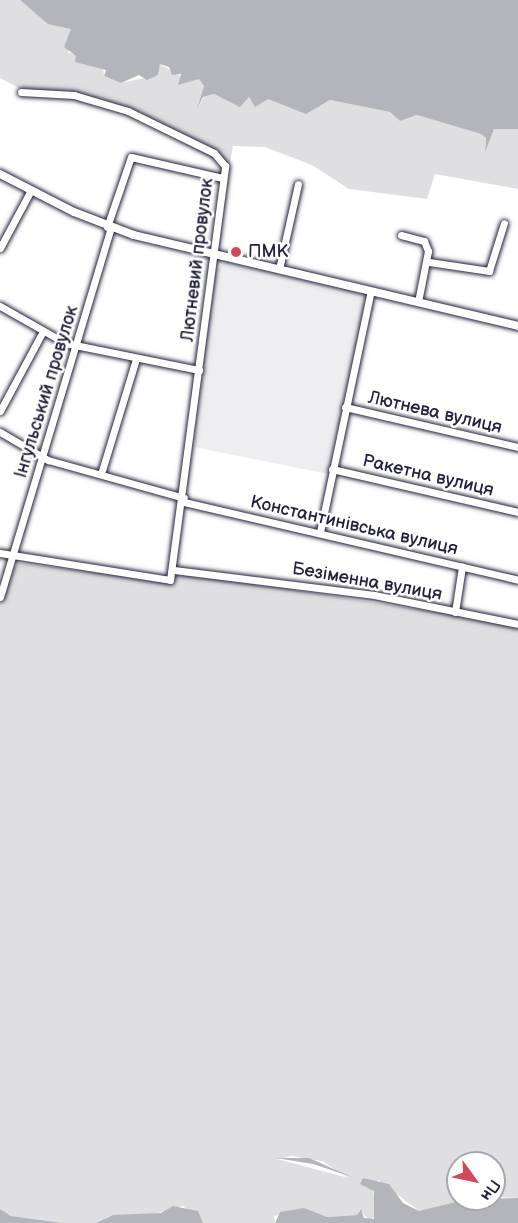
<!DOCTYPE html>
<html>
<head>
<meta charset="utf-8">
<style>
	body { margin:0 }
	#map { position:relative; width:518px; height:1223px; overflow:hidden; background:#fff; font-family:"Balsamiq Sans",sans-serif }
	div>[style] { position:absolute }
	.built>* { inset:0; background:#eeeef1 }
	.green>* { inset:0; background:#dfdfe2 }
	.water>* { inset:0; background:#b4b4bc }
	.roads { filter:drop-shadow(0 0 2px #22223b) drop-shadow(0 0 2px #22223b) }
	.minor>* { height:7px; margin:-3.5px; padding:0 3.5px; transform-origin:3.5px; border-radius:3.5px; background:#fff }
	.tertiary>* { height:8px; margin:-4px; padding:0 4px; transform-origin:4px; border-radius:4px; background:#fff }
	.dots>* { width:16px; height:16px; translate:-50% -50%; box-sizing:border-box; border:3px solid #fff; border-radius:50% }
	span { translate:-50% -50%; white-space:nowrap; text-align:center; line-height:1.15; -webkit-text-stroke:5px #fff; paint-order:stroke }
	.poi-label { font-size:18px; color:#22223b }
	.left { translate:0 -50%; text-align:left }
	.street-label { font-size:18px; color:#22223b }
	.north { position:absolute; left:446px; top:1151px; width:60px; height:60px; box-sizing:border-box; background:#fff; border:2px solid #a7a7b1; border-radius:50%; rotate:123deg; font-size:16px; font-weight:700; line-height:24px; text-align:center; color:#22223b }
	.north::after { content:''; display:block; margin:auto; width:21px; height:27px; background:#d1495b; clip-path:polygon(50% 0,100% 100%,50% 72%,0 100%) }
</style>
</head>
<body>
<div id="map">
	<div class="built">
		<i style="clip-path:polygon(225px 262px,367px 294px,328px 474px,194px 447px,215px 271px)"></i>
	</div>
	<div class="green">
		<i style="clip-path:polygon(0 0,20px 0,48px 23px,66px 25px,71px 29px,68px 52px,103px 67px,104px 76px,121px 83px,158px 75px,160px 64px,185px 79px,199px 79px,204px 86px,198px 108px,204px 97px,214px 94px,240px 106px,249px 97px,268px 99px,306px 113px,330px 100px,390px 112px,400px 121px,417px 115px,481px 134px,486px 138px,485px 153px,494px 129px,518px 129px,518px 189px,435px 174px,427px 199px,349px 189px,312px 165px,265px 147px,233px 146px,229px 167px,126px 113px,62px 95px,19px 93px,21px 89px,0 78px)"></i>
		<i style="clip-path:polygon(evenodd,17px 563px,173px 582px,179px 572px,518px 625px,518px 1198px,494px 1197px,494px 1163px,458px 1163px,458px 1199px,490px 1199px,419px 1211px,378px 1180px,373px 1188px,376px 1216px,369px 1221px,360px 1209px,357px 1215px,327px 1217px,303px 1211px,274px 1216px,275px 1223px,203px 1223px,183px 1206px,150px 1215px,113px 1215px,96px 1223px,63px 1223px,11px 1216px,0 1209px,0 603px,17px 563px,292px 1156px,322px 1161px,349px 1178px,277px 1159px,292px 1156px)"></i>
	</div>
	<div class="water">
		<i style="clip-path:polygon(20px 0,518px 0,518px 129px,494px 129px,485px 153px,486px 138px,481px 134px,417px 115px,400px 121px,390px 112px,330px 100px,306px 114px,268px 99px,255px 107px,249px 97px,240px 107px,214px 94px,203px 97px,197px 109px,204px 86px,199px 79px,178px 85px,181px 74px,172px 75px,169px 67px,160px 64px,158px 75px,147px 80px,139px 75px,121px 83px,104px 76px,106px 70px,75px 62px,76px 56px,64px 47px,71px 29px,48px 24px)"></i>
		<i style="clip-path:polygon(276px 1158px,309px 1158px,352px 1177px,313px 1164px)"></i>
		<i style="clip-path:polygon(363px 1178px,389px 1184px,403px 1203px,419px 1211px,468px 1199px,518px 1198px,518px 1223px,275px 1223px,280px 1212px,304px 1208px,327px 1217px,357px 1215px,361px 1209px,364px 1218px,374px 1219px,374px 1191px,360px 1184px)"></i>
		<i style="clip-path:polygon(173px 1206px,198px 1211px,203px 1223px,96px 1223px,113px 1215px,161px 1213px)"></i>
		<i style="clip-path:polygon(0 1209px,11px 1216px,63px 1223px,0 1223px)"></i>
	</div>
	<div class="roads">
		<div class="minor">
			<i style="left:107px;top:227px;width:74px;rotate:-71.1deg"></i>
			<i style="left:131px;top:157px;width:94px;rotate:12.9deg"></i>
			<i style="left:401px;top:235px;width:24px;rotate:15deg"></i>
			<i style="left:424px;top:241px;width:11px;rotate:68deg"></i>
			<i style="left:428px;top:251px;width:52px;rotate:101.1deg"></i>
			<i style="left:0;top:248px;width:66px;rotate:-61.9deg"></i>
			<i style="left:429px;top:262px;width:61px;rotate:8.5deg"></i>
			<i style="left:489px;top:271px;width:50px;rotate:-72.6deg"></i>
			<i style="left:279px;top:269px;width:87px;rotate:-77.4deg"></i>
			<i style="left:0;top:306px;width:75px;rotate:29.6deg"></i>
			<i style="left:65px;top:343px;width:137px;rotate:11.4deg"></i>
			<i style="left:345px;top:407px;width:178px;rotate:13deg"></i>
			<i style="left:0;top:411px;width:91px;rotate:-61.7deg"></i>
			<i style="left:0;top:432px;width:56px;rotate:30.3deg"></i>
			<i style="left:48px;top:460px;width:141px;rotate:15.6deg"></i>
			<i style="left:332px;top:469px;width:191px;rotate:13deg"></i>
			<i style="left:101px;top:474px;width:120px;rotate:-73.1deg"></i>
			<i style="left:184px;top:502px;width:343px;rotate:13.1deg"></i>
			<i style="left:320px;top:532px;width:246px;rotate:-78.1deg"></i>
			<i style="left:0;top:553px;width:172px;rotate:9deg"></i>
			<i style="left:170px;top:580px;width:418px;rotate:-82.4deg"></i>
			<i style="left:225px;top:166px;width:17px;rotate:-130deg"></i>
			<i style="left:214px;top:153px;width:96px;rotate:-154deg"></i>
			<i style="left:128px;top:111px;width:56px;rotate:-163.5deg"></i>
			<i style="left:74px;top:95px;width:53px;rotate:-176.8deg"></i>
			<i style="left:174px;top:570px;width:202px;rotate:7.1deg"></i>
			<i style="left:374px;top:595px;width:147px;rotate:11.4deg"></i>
			<i style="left:0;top:597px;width:385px;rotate:-73.3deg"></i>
			<i style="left:455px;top:612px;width:46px;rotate:-81.2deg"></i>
		</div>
		<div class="tertiary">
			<i style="left:0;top:174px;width:83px;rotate:27.2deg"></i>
			<i style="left:74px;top:212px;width:64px;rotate:21deg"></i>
			<i style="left:134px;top:235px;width:395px;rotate:13.3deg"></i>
		</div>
	</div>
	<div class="dots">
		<i style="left:236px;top:252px;background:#d1495b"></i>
	</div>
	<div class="poi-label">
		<span class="left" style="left:248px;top:252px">ПМК</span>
	</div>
	<div class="street-label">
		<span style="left:198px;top:260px;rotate:-83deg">Лютневий провулок</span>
		<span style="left:47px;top:392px;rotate:-73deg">Інгульський провулок</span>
		<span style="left:435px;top:413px;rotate:13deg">Лютнева вулиця</span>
		<span style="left:428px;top:476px;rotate:13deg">Ракетна вулиця</span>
		<span style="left:354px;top:526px;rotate:13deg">Константинівська вулиця</span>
		<span style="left:367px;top:582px;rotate:10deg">Безіменна вулиця</span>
	</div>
	<div class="north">Пн</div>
</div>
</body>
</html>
